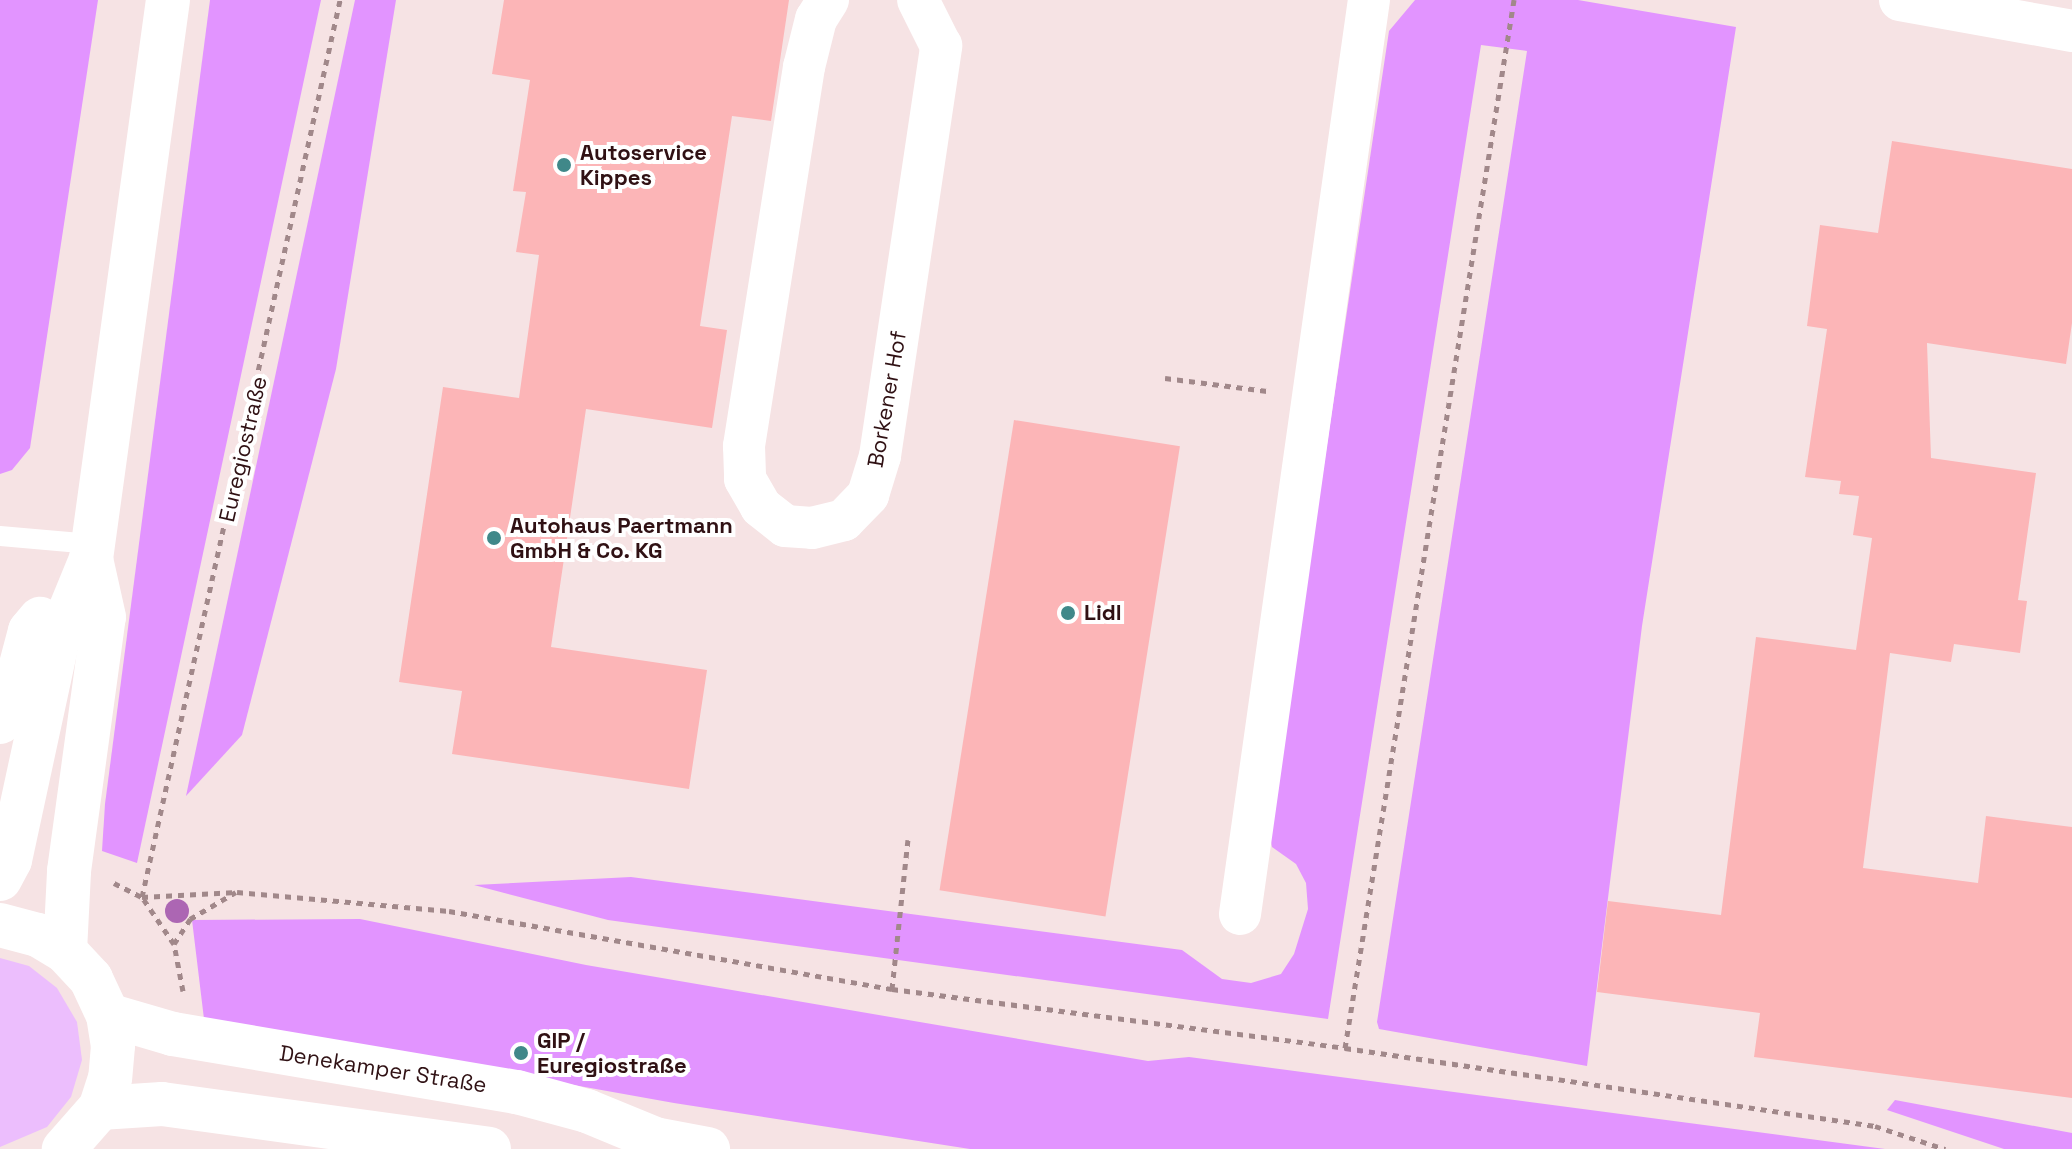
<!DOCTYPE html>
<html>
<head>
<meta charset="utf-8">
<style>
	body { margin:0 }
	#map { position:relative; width:2072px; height:1149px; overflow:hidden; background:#f6e3e4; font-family:"Space Grotesk",sans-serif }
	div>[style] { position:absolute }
	.green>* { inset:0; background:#ecbefd }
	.forest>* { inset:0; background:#e294ff }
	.building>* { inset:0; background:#fcb5b7; transform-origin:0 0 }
	.path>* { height:5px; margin-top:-2.5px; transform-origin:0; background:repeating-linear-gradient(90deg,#a1888a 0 6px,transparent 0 12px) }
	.lane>* { height:20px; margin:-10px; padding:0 10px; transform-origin:10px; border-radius:10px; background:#fff }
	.street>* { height:42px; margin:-21px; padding:0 21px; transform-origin:21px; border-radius:21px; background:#fff }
	.secondary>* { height:44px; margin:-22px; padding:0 22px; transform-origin:22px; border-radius:22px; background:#fff }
	.trees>* { width:24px; height:24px; margin:-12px; border-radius:50%; background:#ac66b3 }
	.dots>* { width:22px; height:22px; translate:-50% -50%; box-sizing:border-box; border:4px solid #fff; border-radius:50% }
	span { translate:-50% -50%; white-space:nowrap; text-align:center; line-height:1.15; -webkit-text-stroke:8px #fff; paint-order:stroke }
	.poi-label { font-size:22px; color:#301114; font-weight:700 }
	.left { translate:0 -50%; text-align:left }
	.street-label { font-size:22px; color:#301114 }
</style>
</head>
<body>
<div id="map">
	<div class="green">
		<i style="clip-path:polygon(0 958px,29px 966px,57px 988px,77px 1022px,82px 1060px,71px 1097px,47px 1127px,0 1147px)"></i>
	</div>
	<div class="forest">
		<i style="clip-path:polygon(0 0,98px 0,30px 448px,12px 470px,0 474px)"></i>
		<i style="clip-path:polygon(210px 0,321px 0,137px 863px,102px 851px,105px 804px)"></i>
		<i style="clip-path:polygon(355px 0,396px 0,336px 369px,242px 735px,186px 796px)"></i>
		<i style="clip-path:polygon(1415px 0,1578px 0,1736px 27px,1642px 626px,1587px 1066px,1379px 1029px,1377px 1022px,1527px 51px,1481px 45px,1328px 1019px,608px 920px,474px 885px,631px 877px,1182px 950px,1222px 979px,1251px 983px,1281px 974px,1294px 954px,1308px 909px,1306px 883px,1296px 864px,1272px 847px,1269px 832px,1389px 31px)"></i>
		<i style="clip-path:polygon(360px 919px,586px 965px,1148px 1061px,1189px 1057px,1885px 1149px,970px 1149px,674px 1103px,204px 1019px,192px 920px)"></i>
		<i style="clip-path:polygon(1895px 1100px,2072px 1133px,2072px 1149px,2004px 1149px,1887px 1110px)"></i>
	</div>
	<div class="building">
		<i style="clip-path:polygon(504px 0,789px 0,771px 121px,732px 116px,700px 326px,727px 330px,712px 428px,586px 409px,551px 647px,707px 670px,689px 789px,452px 754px,462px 691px,399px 682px,443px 387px,519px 398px,539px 255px,516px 252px,526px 192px,513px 191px,530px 80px,492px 74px)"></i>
		<i style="clip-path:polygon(1892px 141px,2072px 169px,2072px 323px,2066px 364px,1927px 343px,1931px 458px,2036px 473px,2018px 600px,2027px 601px,2020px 653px,1954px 644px,1951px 662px,1890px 653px,1863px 868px,1978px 883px,1986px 816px,2072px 827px,2072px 1098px,1754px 1057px,1760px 1013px,1597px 992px,1608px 901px,1721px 915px,1756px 637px,1856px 650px,1872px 538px,1853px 535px,1859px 496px,1839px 494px,1841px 481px,1805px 477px,1827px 329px,1807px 326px,1820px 225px,1878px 233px)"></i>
		<i style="left:1014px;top:420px;width:168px;height:476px;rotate:9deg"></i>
	</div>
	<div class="path">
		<i style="left:1165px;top:378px;width:103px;rotate:7.3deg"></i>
		<i style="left:114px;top:883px;width:31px;rotate:27deg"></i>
		<i style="left:142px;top:897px;width:95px;rotate:-3deg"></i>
		<i style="left:237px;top:892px;width:213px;rotate:5.1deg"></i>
		<i style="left:449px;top:911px;width:450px;rotate:10deg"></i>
		<i style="left:892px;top:989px;width:457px;rotate:7.4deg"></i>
		<i style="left:1345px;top:1048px;width:536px;rotate:8.37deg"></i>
		<i style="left:1875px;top:1126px;width:74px;rotate:18.2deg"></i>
		<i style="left:174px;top:944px;width:30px;rotate:-57deg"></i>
		<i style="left:190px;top:919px;width:53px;rotate:-30.4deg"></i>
		<i style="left:892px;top:989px;width:150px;rotate:-83.9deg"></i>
		<i style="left:183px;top:991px;width:48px;rotate:-100.8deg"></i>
		<i style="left:174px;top:944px;width:57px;rotate:-124.2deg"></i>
		<i style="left:142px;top:897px;width:919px;rotate:-77.55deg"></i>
		<i style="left:1345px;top:1048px;width:1062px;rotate:-80.84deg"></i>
	</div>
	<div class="lane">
		<i style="left:0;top:536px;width:92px;rotate:5deg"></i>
	</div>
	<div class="street">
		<i style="left:828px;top:0;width:22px;rotate:122deg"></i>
		<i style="left:816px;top:19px;width:49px;rotate:104deg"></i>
		<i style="left:804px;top:67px;width:384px;rotate:99deg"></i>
		<i style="left:744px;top:446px;width:33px;rotate:88deg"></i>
		<i style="left:745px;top:479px;width:32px;rotate:60deg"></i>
		<i style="left:761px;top:507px;width:31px;rotate:38deg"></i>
		<i style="left:785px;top:526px;width:27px;rotate:4deg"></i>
		<i style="left:812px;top:528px;width:33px;rotate:-14deg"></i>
		<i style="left:844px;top:520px;width:35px;rotate:-46deg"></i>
		<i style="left:868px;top:495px;width:41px;rotate:-72.9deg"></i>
		<i style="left:880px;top:456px;width:415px;rotate:-81.5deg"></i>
		<i style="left:941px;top:46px;width:51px;rotate:-116.6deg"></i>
		<i style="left:1900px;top:0;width:175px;rotate:10.2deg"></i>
		<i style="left:1240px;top:914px;width:923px;rotate:-81.97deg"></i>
	</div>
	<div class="secondary">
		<i style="left:0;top:722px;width:26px;rotate:-62deg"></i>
		<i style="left:12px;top:699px;width:70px;rotate:-75.2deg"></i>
		<i style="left:30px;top:631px;width:16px;rotate:-50deg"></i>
		<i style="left:0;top:879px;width:21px;rotate:-62deg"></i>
		<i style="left:10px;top:860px;width:223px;rotate:-77.8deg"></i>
		<i style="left:57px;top:642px;width:90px;rotate:-67.7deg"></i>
		<i style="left:91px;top:559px;width:564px;rotate:-82.16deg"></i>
		<i style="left:0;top:925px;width:39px;rotate:15deg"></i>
		<i style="left:38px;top:935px;width:31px;rotate:31deg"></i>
		<i style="left:65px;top:951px;width:38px;rotate:47deg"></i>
		<i style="left:91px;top:979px;width:40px;rotate:65deg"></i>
		<i style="left:108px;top:1015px;width:31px;rotate:81deg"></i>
		<i style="left:113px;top:1046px;width:32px;rotate:95deg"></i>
		<i style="left:110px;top:1078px;width:32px;rotate:108deg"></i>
		<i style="left:100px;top:1108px;width:55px;rotate:131.3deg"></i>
		<i style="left:65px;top:951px;width:80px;rotate:-87.1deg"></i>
		<i style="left:69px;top:871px;width:256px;rotate:-82.2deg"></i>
		<i style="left:104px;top:617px;width:59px;rotate:-102.6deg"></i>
		<i style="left:108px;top:1015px;width:68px;rotate:16.3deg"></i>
		<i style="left:173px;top:1034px;width:349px;rotate:9.6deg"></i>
		<i style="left:517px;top:1092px;width:73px;rotate:15.2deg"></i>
		<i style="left:587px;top:1111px;width:74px;rotate:22.4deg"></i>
		<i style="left:655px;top:1139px;width:54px;rotate:10.7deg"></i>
		<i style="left:100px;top:1108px;width:62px;rotate:-3.7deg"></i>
		<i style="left:162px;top:1104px;width:330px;rotate:7.8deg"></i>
	</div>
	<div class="trees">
		<i style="left:177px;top:911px"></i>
	</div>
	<div class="dots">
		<i style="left:564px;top:165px;background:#408889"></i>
		<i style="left:494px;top:538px;background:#408889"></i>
		<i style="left:1068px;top:613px;background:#408889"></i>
		<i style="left:521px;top:1053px;background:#408889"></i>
	</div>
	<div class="poi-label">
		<span class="left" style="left:580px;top:165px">Autoservice<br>Kippes</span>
		<span class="left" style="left:510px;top:538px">Autohaus Paertmann<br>GmbH &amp; Co. KG</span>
		<span class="left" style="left:1084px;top:613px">Lidl</span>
		<span class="left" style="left:537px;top:1053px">GIP /<br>Euregiostraße</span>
	</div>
	<div class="street-label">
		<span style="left:887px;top:399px;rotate:-80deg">Borkener Hof</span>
		<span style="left:243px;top:449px;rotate:-77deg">Euregiostraße</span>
		<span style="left:383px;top:1069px;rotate:9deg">Denekamper Straße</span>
	</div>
</div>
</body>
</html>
